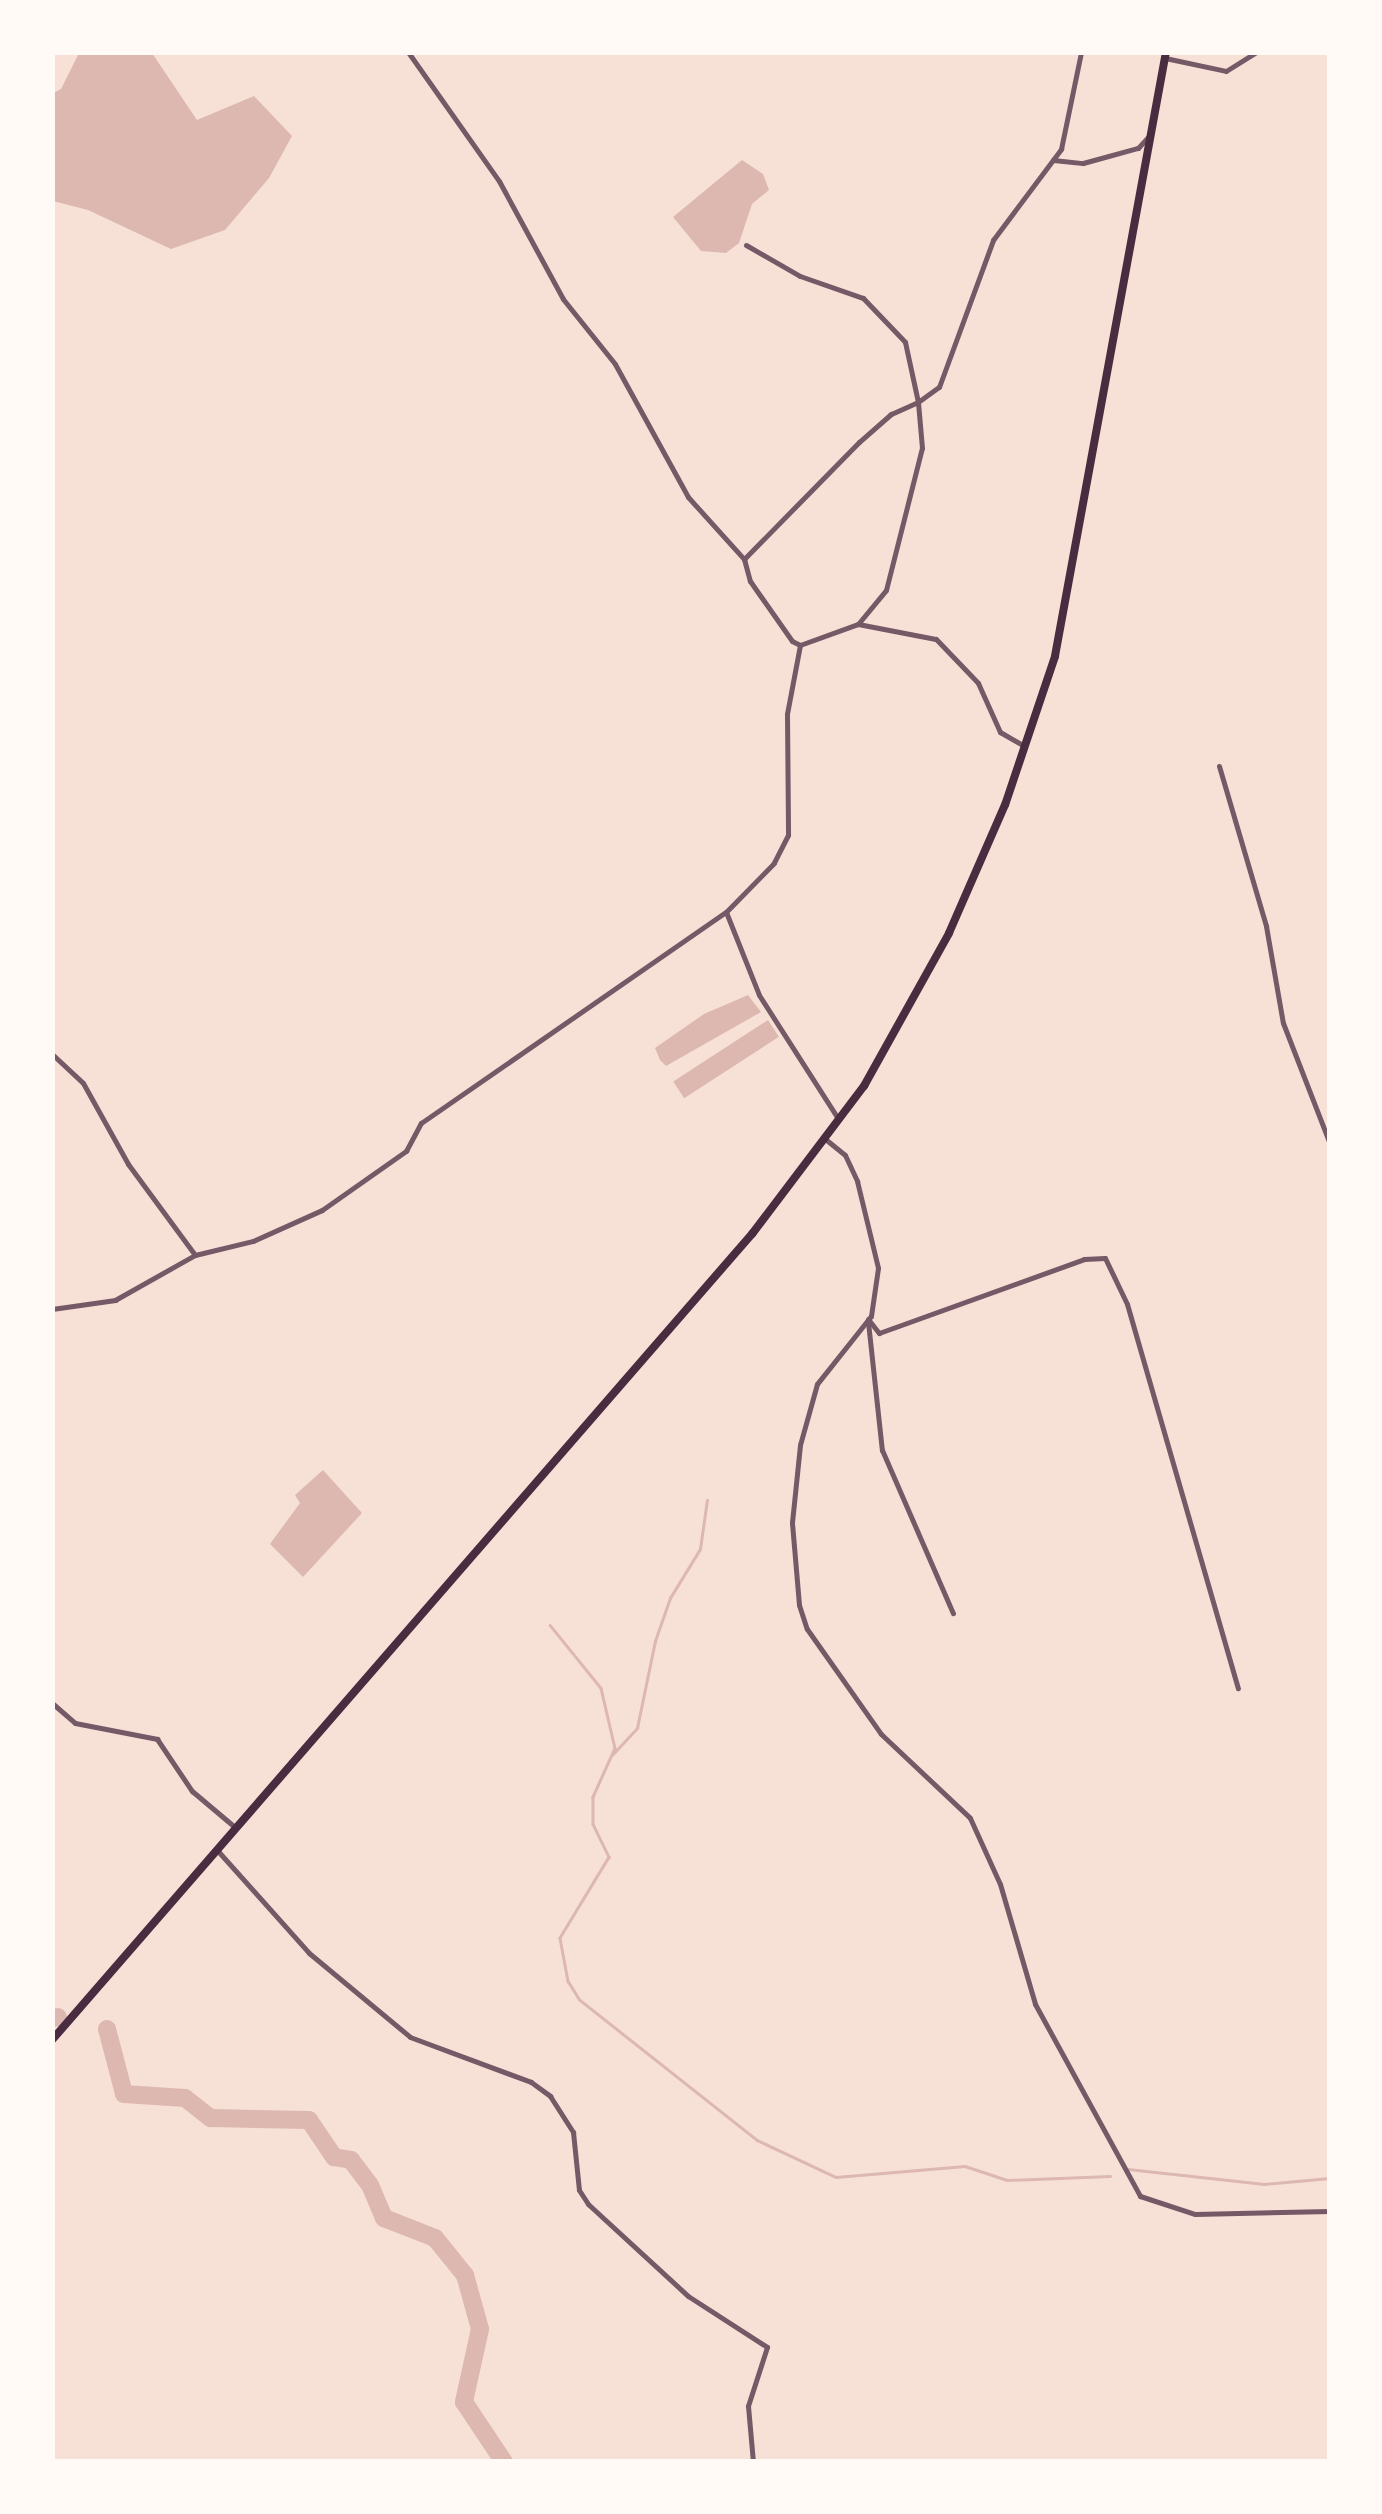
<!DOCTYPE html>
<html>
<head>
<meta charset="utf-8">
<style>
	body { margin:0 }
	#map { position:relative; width:1382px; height:2514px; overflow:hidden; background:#f7e1d7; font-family:Commissioner,sans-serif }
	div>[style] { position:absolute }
	.water>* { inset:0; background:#dcb8b0; transform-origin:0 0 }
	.stream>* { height:2.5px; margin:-1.25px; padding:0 1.25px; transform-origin:1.25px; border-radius:1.25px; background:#dcb8b0 }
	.river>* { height:18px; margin:-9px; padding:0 9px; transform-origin:9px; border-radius:9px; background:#dcb8b0 }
	.minor>* { height:5px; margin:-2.5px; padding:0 2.5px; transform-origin:2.5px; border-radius:2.5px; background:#755966 }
	.trunk>* { height:8px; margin:-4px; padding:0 4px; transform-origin:4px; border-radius:4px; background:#4a2c40 }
	span { translate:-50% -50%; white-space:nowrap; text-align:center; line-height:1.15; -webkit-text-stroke:8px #fffaf5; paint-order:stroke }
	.frame { position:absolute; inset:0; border:55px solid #fffaf5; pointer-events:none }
</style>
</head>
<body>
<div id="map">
	<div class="water">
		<i style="clip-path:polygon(79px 53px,152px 53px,197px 120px,254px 96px,292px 136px,269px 178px,225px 230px,171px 249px,88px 210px,53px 201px,53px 93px,61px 89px)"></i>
		<i style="clip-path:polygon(742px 160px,763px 174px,769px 190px,752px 204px,739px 243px,726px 253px,701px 251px,673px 217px)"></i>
		<i style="clip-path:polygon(748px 995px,761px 1012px,666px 1066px,660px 1060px,655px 1048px,704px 1014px)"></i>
		<i style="left:768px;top:1020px;width:20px;height:113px;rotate:57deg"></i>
		<i style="clip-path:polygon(323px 1470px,362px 1513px,303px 1577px,270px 1544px,300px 1503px,295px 1495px)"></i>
	</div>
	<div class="stream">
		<i style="left:550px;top:1625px;width:81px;rotate:51deg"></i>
		<i style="left:601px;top:1688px;width:62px;rotate:76.9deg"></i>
		<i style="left:615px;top:1748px;width:54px;rotate:114.2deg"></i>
		<i style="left:593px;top:1797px;width:27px;rotate:90deg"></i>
		<i style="left:593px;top:1824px;width:37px;rotate:64deg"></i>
		<i style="left:609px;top:1857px;width:95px;rotate:121.2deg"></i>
		<i style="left:560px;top:1938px;width:44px;rotate:79.5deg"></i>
		<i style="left:568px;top:1981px;width:22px;rotate:58deg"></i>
		<i style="left:580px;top:2000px;width:226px;rotate:38.3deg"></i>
		<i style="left:757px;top:2140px;width:87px;rotate:25.1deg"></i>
		<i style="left:836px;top:2177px;width:129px;rotate:-4.9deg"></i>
		<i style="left:965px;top:2166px;width:44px;rotate:18.4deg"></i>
		<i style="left:1007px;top:2180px;width:103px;rotate:-2.2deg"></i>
		<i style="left:612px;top:1755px;width:37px;rotate:-47deg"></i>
		<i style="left:637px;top:1728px;width:89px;rotate:-78.3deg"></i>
		<i style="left:655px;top:1641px;width:46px;rotate:-70.8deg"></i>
		<i style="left:670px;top:1598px;width:57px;rotate:-58.5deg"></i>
		<i style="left:700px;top:1549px;width:49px;rotate:-81.9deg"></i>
		<i style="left:1128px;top:2169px;width:137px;rotate:6.3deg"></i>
		<i style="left:1264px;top:2184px;width:66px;rotate:-5.2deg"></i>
	</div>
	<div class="river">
		<i style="left:52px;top:2018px;width:6px;rotate:-9deg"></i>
		<i style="left:107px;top:2029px;width:67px;rotate:75.3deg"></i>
		<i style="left:124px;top:2094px;width:61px;rotate:3.8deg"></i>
		<i style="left:185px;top:2098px;width:33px;rotate:38deg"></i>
		<i style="left:211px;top:2118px;width:98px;rotate:1.2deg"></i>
		<i style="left:309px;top:2120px;width:45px;rotate:56deg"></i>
		<i style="left:334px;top:2157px;width:17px;rotate:10deg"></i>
		<i style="left:351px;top:2160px;width:31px;rotate:53deg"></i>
		<i style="left:370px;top:2185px;width:36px;rotate:67deg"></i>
		<i style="left:384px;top:2218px;width:55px;rotate:21.4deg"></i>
		<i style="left:435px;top:2238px;width:48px;rotate:51deg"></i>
		<i style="left:465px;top:2275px;width:56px;rotate:74.5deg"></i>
		<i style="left:480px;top:2329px;width:75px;rotate:102.4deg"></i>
		<i style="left:464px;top:2402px;width:72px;rotate:56.3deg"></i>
	</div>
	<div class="minor">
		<i style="left:408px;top:52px;width:158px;rotate:54.8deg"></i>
		<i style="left:499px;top:181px;width:134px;rotate:61.5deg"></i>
		<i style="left:563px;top:299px;width:83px;rotate:51.3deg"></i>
		<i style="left:615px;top:364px;width:152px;rotate:61.2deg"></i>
		<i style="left:688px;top:497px;width:84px;rotate:47.9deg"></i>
		<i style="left:744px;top:559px;width:23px;rotate:75deg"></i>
		<i style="left:750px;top:581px;width:73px;rotate:55deg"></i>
		<i style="left:792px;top:641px;width:9px;rotate:27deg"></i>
		<i style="left:800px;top:645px;width:62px;rotate:-19.9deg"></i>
		<i style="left:858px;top:624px;width:44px;rotate:-50.5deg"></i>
		<i style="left:886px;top:590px;width:146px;rotate:-75.8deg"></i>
		<i style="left:922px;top:448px;width:46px;rotate:-95deg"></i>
		<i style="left:918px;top:402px;width:30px;rotate:156deg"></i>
		<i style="left:891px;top:414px;width:43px;rotate:138.8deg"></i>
		<i style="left:859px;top:442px;width:164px;rotate:134.5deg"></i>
		<i style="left:1165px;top:58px;width:62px;rotate:12deg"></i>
		<i style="left:1226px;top:71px;width:36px;rotate:-32deg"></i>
		<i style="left:1053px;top:160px;width:30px;rotate:6deg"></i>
		<i style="left:1083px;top:163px;width:57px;rotate:-15.3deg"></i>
		<i style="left:1138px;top:148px;width:15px;rotate:-48deg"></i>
		<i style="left:746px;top:245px;width:62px;rotate:29.9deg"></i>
		<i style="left:800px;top:276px;width:67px;rotate:19.2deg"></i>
		<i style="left:863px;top:298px;width:61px;rotate:46.3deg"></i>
		<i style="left:905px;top:342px;width:61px;rotate:77.8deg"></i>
		<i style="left:918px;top:402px;width:26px;rotate:-36deg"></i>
		<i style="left:939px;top:387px;width:157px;rotate:-69.8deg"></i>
		<i style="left:993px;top:240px;width:114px;rotate:-53.2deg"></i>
		<i style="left:1061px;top:149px;width:99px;rotate:-78.3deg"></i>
		<i style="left:858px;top:624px;width:79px;rotate:10.9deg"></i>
		<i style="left:936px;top:639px;width:61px;rotate:46.3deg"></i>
		<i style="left:978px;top:683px;width:54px;rotate:65.8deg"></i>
		<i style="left:1000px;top:732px;width:28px;rotate:30deg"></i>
		<i style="left:800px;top:645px;width:70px;rotate:100.7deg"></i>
		<i style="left:787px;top:714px;width:121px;rotate:89.5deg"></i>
		<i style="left:788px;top:835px;width:31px;rotate:117deg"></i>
		<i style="left:774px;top:863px;width:69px;rotate:134.4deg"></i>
		<i style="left:726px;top:912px;width:89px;rotate:68.3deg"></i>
		<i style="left:759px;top:995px;width:148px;rotate:57.4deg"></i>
		<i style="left:1219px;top:766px;width:167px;rotate:73.6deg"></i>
		<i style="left:1266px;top:926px;width:98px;rotate:80.1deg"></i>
		<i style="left:1283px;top:1023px;width:130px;rotate:68.8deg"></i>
		<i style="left:52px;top:1054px;width:42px;rotate:43.1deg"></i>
		<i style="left:83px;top:1083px;width:93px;rotate:60.9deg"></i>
		<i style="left:128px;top:1164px;width:113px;rotate:53.6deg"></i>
		<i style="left:824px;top:1138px;width:27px;rotate:39deg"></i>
		<i style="left:845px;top:1155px;width:29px;rotate:65deg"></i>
		<i style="left:857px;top:1181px;width:89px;rotate:76.4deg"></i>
		<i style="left:878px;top:1268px;width:49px;rotate:98.3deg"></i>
		<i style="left:871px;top:1316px;width:87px;rotate:128.5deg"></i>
		<i style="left:817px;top:1384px;width:63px;rotate:105.6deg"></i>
		<i style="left:800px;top:1445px;width:78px;rotate:95.9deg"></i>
		<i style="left:792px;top:1523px;width:82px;rotate:85.1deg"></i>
		<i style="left:799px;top:1605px;width:25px;rotate:72deg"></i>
		<i style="left:807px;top:1629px;width:128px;rotate:54.8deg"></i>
		<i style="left:881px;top:1734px;width:122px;rotate:43.3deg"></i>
		<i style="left:970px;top:1818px;width:72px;rotate:65.6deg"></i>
		<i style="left:1000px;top:1884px;width:125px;rotate:73.7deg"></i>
		<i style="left:1035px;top:2004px;width:219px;rotate:61.3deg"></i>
		<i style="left:1140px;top:2196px;width:58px;rotate:18.1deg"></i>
		<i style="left:1195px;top:2214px;width:135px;rotate:-1.3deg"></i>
		<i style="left:52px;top:1309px;width:64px;rotate:-8.1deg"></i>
		<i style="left:115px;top:1300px;width:92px;rotate:-29.4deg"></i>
		<i style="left:195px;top:1255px;width:60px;rotate:-13.6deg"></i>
		<i style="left:253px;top:1241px;width:76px;rotate:-24.2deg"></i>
		<i style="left:322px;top:1210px;width:103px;rotate:-35.1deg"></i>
		<i style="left:406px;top:1151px;width:32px;rotate:-62deg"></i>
		<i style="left:421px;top:1123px;width:371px;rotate:-34.7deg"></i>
		<i style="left:868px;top:1319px;width:18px;rotate:52deg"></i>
		<i style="left:879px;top:1333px;width:218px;rotate:-19.8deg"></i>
		<i style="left:1084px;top:1259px;width:21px;rotate:-3deg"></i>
		<i style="left:1105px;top:1258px;width:51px;rotate:64.4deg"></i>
		<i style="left:1127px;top:1304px;width:400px;rotate:73.9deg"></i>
		<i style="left:868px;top:1322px;width:129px;rotate:83.8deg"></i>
		<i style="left:882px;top:1450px;width:178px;rotate:66.5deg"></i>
		<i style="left:52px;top:1703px;width:30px;rotate:41deg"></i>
		<i style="left:75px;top:1723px;width:84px;rotate:11deg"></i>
		<i style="left:157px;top:1739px;width:63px;rotate:56.1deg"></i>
		<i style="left:192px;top:1791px;width:57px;rotate:40.1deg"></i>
		<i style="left:217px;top:1850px;width:138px;rotate:48.2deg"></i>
		<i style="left:309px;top:1953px;width:131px;rotate:39.7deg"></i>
		<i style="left:410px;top:2037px;width:129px;rotate:20.4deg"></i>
		<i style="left:531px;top:2082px;width:24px;rotate:36deg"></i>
		<i style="left:550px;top:2096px;width:43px;rotate:57.4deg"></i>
		<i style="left:573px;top:2132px;width:58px;rotate:84.1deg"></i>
		<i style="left:579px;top:2190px;width:17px;rotate:57deg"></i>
		<i style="left:588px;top:2204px;width:136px;rotate:42.6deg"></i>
		<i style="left:688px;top:2296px;width:94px;rotate:32.8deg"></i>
		<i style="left:767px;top:2347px;width:62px;rotate:107.9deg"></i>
		<i style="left:748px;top:2406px;width:56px;rotate:84.9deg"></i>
	</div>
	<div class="trunk">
		<i style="left:52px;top:2040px;width:1068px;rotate:-49.03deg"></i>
		<i style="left:752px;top:1234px;width:186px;rotate:-52.9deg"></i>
		<i style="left:864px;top:1086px;width:175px;rotate:-60.9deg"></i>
		<i style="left:949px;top:933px;width:140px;rotate:-66.4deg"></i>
		<i style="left:1005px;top:805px;width:157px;rotate:-71.4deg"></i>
		<i style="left:1055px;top:656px;width:614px;rotate:-79.59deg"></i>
	</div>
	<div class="frame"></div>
</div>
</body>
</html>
